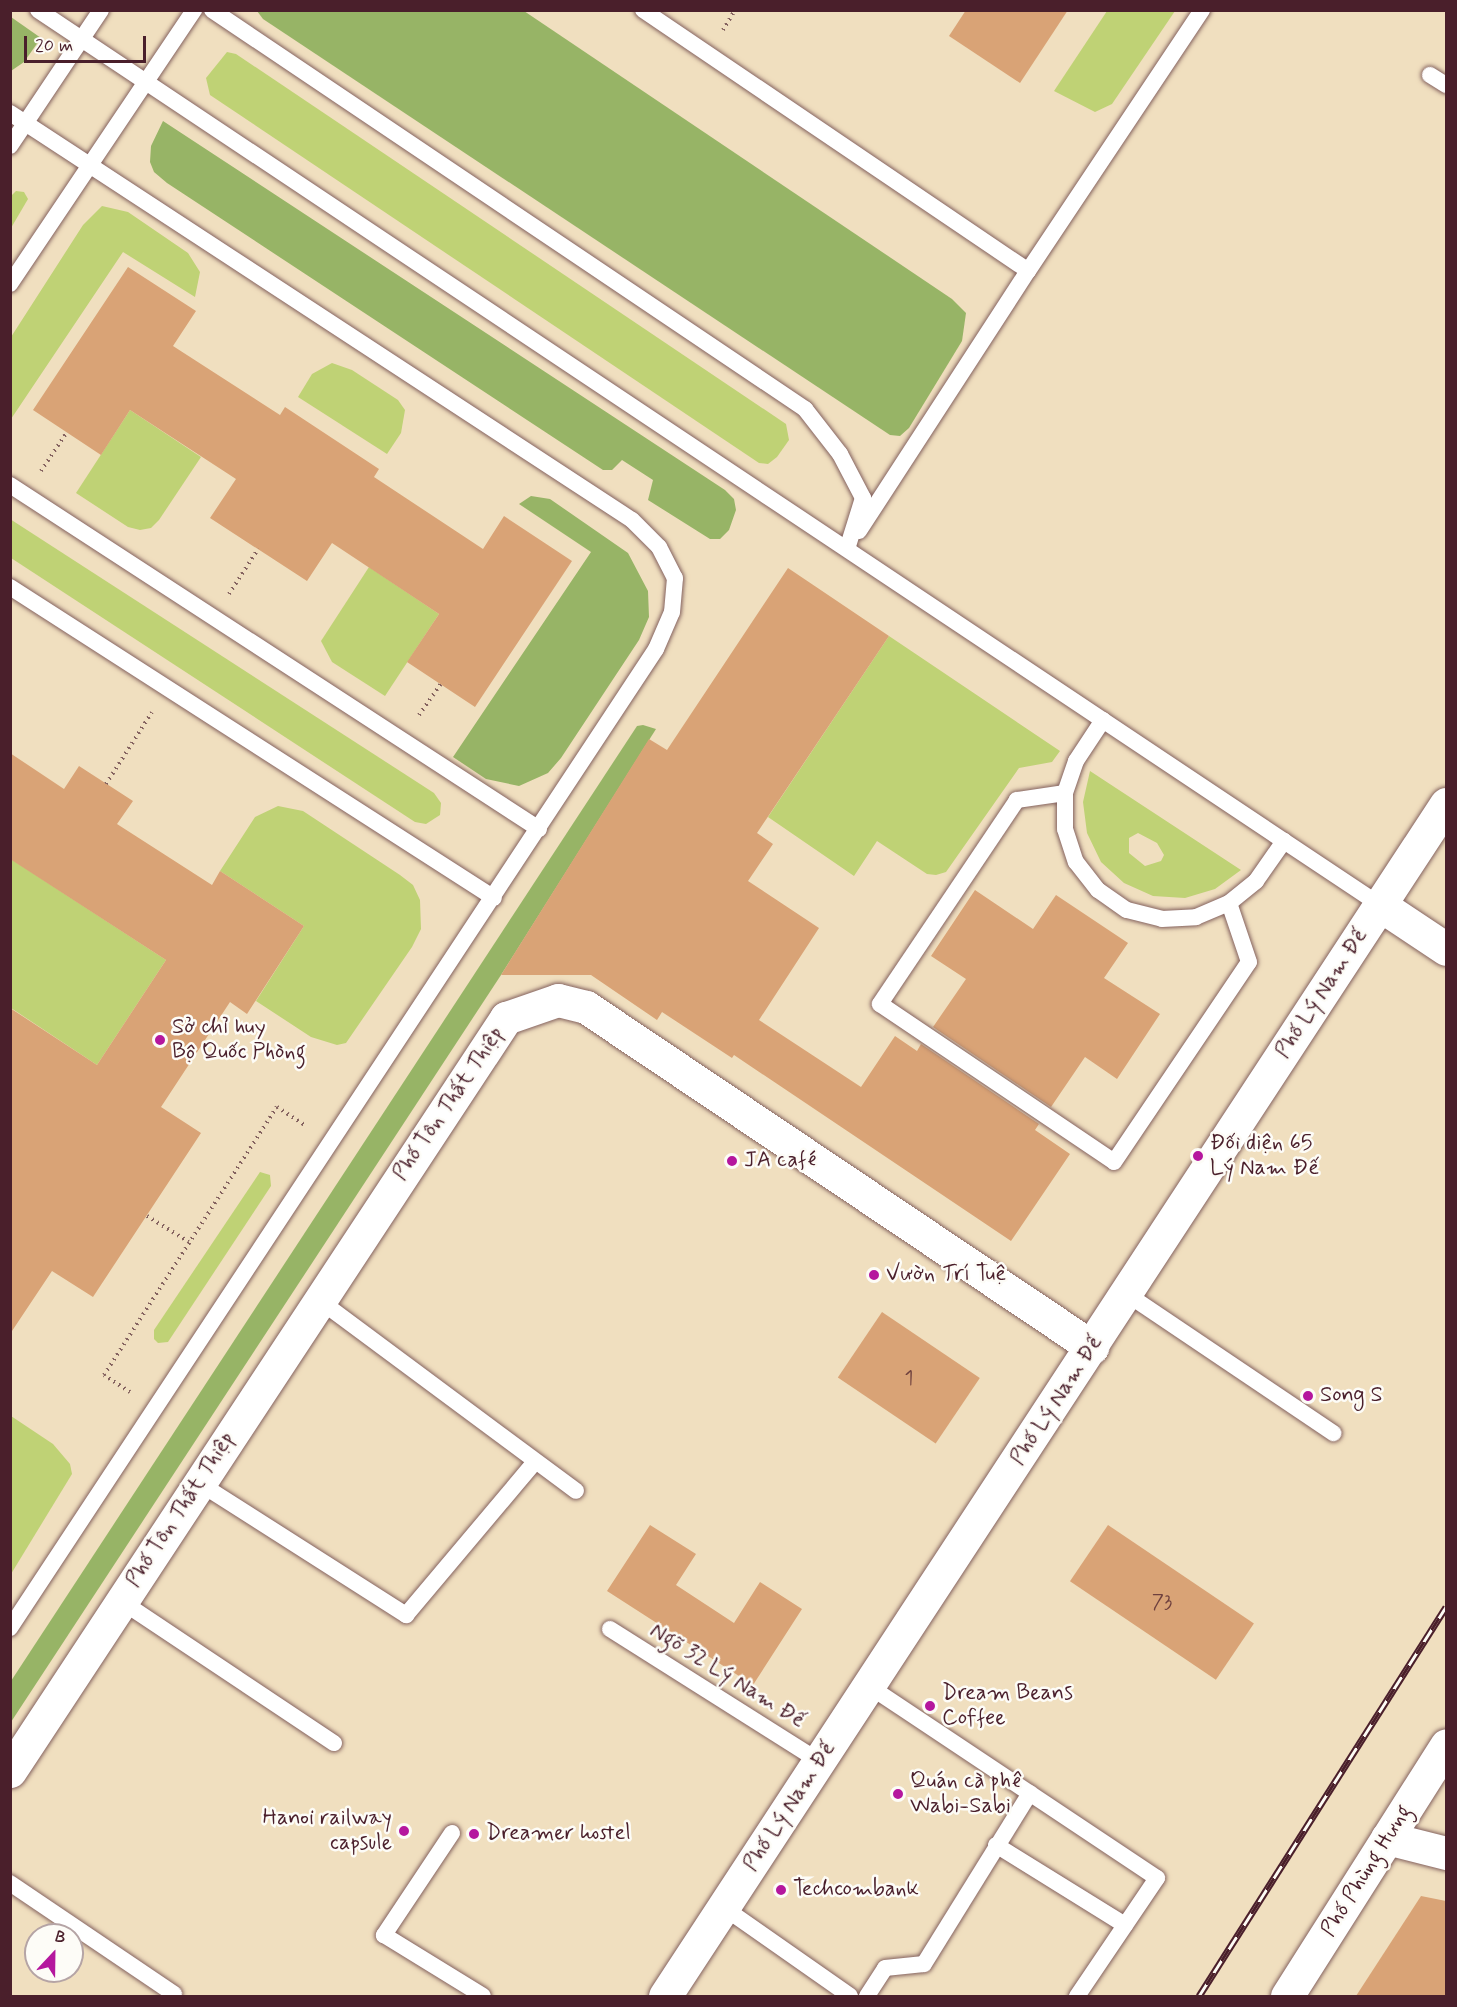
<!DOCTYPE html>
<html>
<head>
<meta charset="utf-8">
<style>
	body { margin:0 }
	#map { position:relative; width:1457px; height:2007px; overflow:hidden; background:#f0dfbf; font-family:Mynerve,sans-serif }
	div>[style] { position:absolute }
	.green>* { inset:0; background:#bfd275 }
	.forest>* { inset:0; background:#97b466 }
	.building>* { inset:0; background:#d9a376; transform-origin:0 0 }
	.path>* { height:4px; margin-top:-2px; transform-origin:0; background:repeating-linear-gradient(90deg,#84625f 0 1.5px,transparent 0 6px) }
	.roads { filter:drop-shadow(0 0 2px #84625f) drop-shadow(0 0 2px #84625f) }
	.service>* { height:16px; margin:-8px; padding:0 8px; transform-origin:8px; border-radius:8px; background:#fff }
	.minor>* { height:33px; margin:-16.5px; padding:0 16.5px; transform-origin:16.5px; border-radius:16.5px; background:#fff }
	.tertiary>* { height:33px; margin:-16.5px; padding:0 16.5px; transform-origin:16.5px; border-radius:16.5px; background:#fff }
	.rail>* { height:7px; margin-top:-3.5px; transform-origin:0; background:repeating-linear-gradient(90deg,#fdfcf7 0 14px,#4a1f2b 0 28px); box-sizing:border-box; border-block:2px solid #4a1f2b }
	.dots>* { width:16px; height:16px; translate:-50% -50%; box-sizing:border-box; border:3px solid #fdfcf7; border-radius:50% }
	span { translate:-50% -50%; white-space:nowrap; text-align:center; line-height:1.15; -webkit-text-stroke:5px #fdfcf7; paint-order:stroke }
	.number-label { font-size:20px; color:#6e403e }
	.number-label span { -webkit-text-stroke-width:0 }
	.street-label { font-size:22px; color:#4a1f2b }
	.poi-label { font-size:22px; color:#4a1f2b }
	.left { translate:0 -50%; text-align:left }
	.right { translate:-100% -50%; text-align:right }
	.frame { position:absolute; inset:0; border:12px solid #4a1f2b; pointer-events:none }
	.north { position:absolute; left:24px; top:1923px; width:60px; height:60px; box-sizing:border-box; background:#fdfcf7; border:2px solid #b5a4a5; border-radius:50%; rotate:22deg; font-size:16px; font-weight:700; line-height:24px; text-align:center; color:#4a1f2b }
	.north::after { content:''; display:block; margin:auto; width:21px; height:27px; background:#b5179e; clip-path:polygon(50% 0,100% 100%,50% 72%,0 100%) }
	.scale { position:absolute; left:24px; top:36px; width:122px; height:27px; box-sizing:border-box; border:3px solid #4a1f2b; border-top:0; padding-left:8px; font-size:18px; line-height:21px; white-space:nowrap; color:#4a1f2b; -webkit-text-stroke:4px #fdfcf7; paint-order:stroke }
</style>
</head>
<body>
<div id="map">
	<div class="green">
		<i style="clip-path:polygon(1107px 11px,1175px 11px,1112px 104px,1095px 112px,1054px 91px)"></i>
		<i style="clip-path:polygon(227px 52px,236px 54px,786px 424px,789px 440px,777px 457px,768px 464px,759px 463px,210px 95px,206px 78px)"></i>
		<i style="clip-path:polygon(16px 191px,24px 192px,28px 199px,11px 228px,11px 196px)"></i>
		<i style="clip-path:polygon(102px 206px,128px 212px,188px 253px,200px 272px,195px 297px,123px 252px,11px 419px,11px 337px,83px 225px)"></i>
		<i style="clip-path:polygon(332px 363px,352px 370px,398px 400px,405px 410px,401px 433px,387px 454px,298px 397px,312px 374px)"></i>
		<i style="clip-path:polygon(130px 410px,201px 457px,159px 520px,151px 528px,140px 530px,128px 527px,76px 493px)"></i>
		<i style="clip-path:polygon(10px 519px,434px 793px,441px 803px,440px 815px,426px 824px,415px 822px,11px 558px)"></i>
		<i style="clip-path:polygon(369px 567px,439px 614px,385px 696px,332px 662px,321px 641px)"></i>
		<i style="clip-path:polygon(889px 636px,1060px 751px,1052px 762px,1019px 768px,946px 872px,936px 875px,927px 874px,877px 841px,854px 876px,768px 817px)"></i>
		<i style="clip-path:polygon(evenodd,1090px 771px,1241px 870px,1215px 889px,1185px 898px,1153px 896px,1124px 883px,1101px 862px,1087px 833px,1083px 802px,1090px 771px,1138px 833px,1157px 843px,1164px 855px,1161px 861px,1145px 866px,1129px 853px,1129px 838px,1138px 833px)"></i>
		<i style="clip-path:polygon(278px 806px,303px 811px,400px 875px,413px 885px,420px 900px,421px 929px,412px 947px,346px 1043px,337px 1045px,311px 1037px,256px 1001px,304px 926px,220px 871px,255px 817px)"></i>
		<i style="clip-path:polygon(11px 859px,166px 960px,97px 1065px,11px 1008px)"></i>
		<i style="clip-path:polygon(260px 1172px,270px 1175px,271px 1186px,168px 1342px,158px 1343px,154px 1339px,154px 1330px)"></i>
		<i style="clip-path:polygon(11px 1416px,53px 1444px,70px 1464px,72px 1474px,11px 1574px)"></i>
	</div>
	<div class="forest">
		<i style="clip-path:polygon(257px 11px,524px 11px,952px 299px,966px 313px,962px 341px,909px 428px,900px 436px,890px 435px,263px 19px)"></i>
		<i style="clip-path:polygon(11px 17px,41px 38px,24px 62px,11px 71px)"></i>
		<i style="clip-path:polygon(163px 121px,725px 490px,734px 499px,736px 510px,729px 530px,720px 539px,710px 539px,648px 500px,653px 480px,622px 460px,612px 470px,603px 470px,167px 183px,154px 172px,150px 162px,151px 146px)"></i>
		<i style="clip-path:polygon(531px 496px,550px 499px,628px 553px,648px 591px,649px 617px,639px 640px,561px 758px,548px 773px,519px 786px,486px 779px,453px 757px,591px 552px,519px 504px)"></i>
		<i style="clip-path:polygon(643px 725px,656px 729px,501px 975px,11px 1722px,11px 1681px,637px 726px)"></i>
	</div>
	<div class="building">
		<i style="clip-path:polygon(966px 10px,1068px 10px,1020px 83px,949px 36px)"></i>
		<i style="clip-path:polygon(128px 267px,196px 311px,173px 346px,280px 415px,285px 407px,379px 469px,374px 477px,483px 549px,504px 516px,572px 561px,475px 707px,407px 662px,439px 614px,332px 543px,307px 581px,210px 518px,236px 479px,130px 410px,101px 455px,33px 410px)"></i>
		<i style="clip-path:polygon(788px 568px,889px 636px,757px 833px,773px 844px,748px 881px,819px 928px,759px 1020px,861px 1087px,895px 1036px,917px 1051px,921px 1044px,1039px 1124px,1035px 1130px,1070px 1154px,1011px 1241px,734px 1055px,732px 1058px,662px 1012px,657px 1020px,591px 975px,501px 975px,649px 739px,667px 750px)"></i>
		<i style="clip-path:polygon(10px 753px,64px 789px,79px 766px,133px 801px,117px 824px,212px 885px,220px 871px,304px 926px,247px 1014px,230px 1002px,161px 1107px,201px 1133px,93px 1297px,52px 1271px,10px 1334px,10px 1008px,97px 1065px,166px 960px,10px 859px)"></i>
		<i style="clip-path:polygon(975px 890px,1033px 929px,1056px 895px,1128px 943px,1104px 978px,1160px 1014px,1117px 1079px,1085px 1057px,1051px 1107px,933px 1027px,966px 979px,931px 956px)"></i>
		<i style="left:882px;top:1312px;width:118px;height:79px;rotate:34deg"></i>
		<i style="clip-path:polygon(650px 1525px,696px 1554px,676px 1585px,734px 1623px,760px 1582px,802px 1609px,753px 1685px,607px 1591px)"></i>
		<i style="left:1108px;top:1525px;width:176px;height:68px;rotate:34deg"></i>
		<i style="clip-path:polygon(1421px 1896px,1446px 1901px,1446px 1996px,1356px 1996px)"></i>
	</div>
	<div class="path">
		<i style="left:723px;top:30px;width:23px;rotate:-59deg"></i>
		<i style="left:41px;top:471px;width:47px;rotate:-56.3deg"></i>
		<i style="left:229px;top:594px;width:54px;rotate:-57.2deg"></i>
		<i style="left:419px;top:715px;width:38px;rotate:-55deg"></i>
		<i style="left:106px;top:784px;width:85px;rotate:-57.4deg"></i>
		<i style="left:147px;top:1216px;width:49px;rotate:31.8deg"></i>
		<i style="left:130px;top:1392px;width:31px;rotate:-147deg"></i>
		<i style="left:104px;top:1375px;width:319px;rotate:-57.2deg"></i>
		<i style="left:277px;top:1107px;width:35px;rotate:33deg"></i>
	</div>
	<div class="roads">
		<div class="service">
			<i style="left:38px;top:10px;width:1613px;rotate:33.7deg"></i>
			<i style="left:212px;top:10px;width:715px;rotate:33.93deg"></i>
			<i style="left:805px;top:409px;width:57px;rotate:52.1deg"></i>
			<i style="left:840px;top:454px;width:50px;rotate:62.4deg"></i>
			<i style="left:863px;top:498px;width:53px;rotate:107.4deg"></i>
			<i style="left:643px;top:10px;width:465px;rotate:34.1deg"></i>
			<i style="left:1028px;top:271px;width:314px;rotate:-56.3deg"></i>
			<i style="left:1430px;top:75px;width:19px;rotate:32deg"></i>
			<i style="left:10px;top:113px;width:743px;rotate:33.2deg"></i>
			<i style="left:632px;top:520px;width:38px;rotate:45deg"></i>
			<i style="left:659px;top:547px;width:35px;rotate:63deg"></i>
			<i style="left:675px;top:578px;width:34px;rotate:95deg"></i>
			<i style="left:672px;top:612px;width:40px;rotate:113.4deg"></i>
			<i style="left:656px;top:649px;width:1173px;rotate:123.42deg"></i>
			<i style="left:10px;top:146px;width:164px;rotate:-56.2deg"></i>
			<i style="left:10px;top:284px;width:330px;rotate:-56.1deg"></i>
			<i style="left:10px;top:485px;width:631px;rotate:33.04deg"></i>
			<i style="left:859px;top:531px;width:310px;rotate:-57deg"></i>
			<i style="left:10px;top:587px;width:575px;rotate:32.72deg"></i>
			<i style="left:1103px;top:720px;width:49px;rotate:123.4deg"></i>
			<i style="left:1076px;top:761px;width:34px;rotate:109deg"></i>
			<i style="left:1065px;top:793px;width:36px;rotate:90deg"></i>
			<i style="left:1065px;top:829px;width:35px;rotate:72deg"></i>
			<i style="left:1076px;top:862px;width:36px;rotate:52deg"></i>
			<i style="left:1098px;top:890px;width:35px;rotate:35deg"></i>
			<i style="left:1127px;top:910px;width:36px;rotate:14deg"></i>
			<i style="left:1162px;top:919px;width:34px;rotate:-3deg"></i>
			<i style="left:1196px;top:917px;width:36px;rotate:-23deg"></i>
			<i style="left:1229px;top:903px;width:35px;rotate:-39deg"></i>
			<i style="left:1256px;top:881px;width:49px;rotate:-55deg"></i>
			<i style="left:1065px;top:793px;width:49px;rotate:171.7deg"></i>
			<i style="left:1017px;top:800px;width:246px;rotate:123.9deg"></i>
			<i style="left:880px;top:1004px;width:282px;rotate:34deg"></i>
			<i style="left:1114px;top:1162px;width:241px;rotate:-56deg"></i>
			<i style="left:1249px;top:962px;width:62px;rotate:-108.7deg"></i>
			<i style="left:1127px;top:1294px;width:249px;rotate:34deg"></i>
			<i style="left:319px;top:1300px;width:320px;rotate:36.6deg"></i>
			<i style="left:199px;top:1483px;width:246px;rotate:32.5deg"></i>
			<i style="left:406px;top:1615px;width:200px;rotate:-49.9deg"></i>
			<i style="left:121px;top:1601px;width:256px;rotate:33.7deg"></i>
			<i style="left:610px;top:1629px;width:249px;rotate:32.3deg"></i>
			<i style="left:869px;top:1686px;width:346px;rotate:33.7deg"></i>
			<i style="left:1157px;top:1878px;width:143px;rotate:124.1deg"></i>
			<i style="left:452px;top:1833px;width:123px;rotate:123.7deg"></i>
			<i style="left:384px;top:1935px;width:116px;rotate:31.6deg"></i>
			<i style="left:996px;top:1845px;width:152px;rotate:31.8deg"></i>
			<i style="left:10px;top:1883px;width:198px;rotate:34.1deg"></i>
			<i style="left:723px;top:1907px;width:155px;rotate:35deg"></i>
			<i style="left:867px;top:1996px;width:33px;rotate:-57deg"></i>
			<i style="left:885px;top:1968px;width:39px;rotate:-6deg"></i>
			<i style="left:924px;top:1964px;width:201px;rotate:-58.2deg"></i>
		</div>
		<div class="minor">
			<i style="left:1380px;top:905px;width:79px;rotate:33.7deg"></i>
			<i style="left:10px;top:1771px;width:902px;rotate:-56.63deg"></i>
			<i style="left:506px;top:1018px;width:55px;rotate:-19.1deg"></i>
			<i style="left:558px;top:1000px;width:29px;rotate:14deg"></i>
			<i style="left:586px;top:1007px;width:610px;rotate:33.9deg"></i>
			<i style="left:1387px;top:1838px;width:61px;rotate:14.3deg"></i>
		</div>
		<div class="tertiary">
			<i style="left:665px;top:1996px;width:1425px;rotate:-56.77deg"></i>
			<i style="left:1287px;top:1996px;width:297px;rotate:-57.6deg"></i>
		</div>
	</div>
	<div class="rail">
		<i style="left:1199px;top:1996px;width:461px;rotate:-57.6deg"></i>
	</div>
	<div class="dots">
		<i style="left:160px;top:1040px;background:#b5179e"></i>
		<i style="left:1198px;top:1156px;background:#b5179e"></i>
		<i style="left:732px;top:1161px;background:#b5179e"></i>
		<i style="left:874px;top:1275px;background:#b5179e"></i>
		<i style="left:1308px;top:1396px;background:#b5179e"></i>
		<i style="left:930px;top:1706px;background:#b5179e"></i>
		<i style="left:898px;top:1794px;background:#b5179e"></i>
		<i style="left:404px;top:1831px;background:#b5179e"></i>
		<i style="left:474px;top:1834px;background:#b5179e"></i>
		<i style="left:781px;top:1890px;background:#b5179e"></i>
	</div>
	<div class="number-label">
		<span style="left:909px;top:1378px">1</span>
		<span style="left:1162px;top:1602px">73</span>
	</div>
	<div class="street-label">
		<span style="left:1322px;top:994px;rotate:-57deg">Phố Lý Nam Đế</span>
		<span style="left:449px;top:1104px;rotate:-56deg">Phố Tôn Thất Thiệp</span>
		<span style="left:1057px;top:1401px;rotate:-57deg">Phố Lý Nam Đế</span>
		<span style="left:181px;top:1510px;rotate:-57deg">Phố Tôn Thất Thiệp</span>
		<span style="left:727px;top:1676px;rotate:32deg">Ngõ 32 Lý Nam Đế</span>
		<span style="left:790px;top:1807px;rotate:-57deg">Phố Lý Nam Đế</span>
		<span style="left:1367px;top:1871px;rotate:-58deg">Phố Phùng Hưng</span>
	</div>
	<div class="poi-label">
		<span class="left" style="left:172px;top:1040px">Sở chỉ huy<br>Bộ Quốc Phòng</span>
		<span class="left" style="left:1210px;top:1156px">Đối diện 65<br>Lý Nam Đế</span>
		<span class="left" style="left:744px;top:1161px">JA café</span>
		<span class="left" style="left:886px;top:1275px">Vườn Trí Tuệ</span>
		<span class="left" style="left:1320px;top:1396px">Song S</span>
		<span class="left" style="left:942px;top:1706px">Dream Beans<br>Coffee</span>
		<span class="left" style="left:910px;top:1794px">Quán cà phê<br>Wabi-Sabi</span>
		<span class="right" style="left:392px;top:1831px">Hanoi railway<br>capsule</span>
		<span class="left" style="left:486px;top:1834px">Dreamer hostel</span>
		<span class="left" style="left:793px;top:1890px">Techcombank</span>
	</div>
	<div class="frame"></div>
	<div class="north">B</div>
	<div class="scale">20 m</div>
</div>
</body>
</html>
